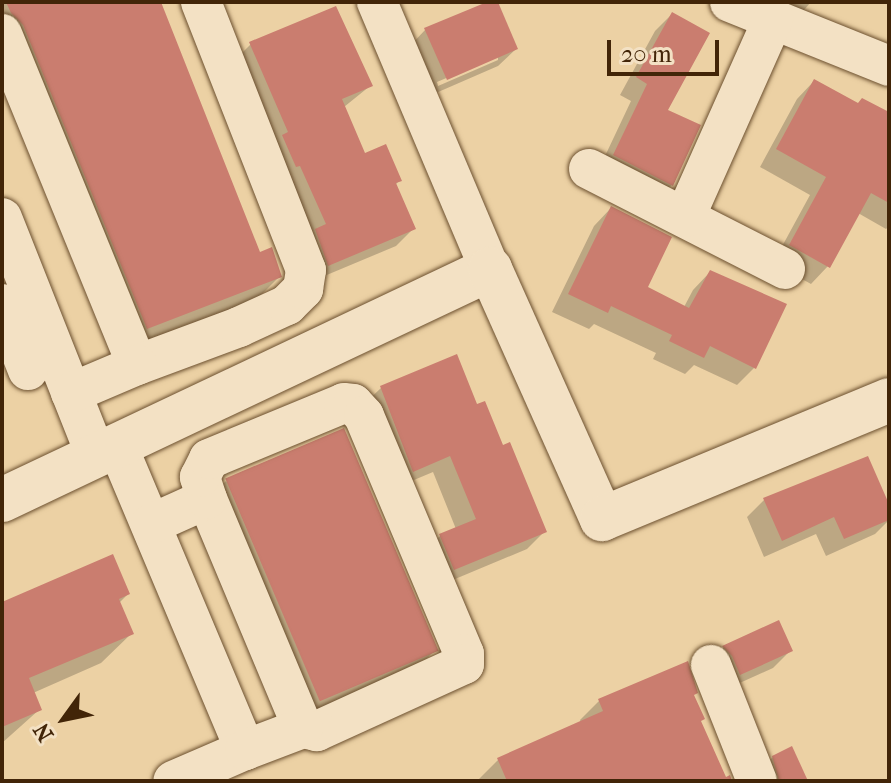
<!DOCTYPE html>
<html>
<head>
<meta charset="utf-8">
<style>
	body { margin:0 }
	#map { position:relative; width:891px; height:783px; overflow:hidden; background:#ecd1a4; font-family:"IM FELL French Canon",serif }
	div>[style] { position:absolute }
	.shadow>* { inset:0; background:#0003 }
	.building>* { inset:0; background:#ca7d6f; transform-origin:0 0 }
	.roads { filter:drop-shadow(0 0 2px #6c502f) drop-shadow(0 0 2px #6c502f) }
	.minor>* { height:40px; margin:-20px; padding:0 20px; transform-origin:20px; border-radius:20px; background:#f3e1c4 }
	.tertiary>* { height:44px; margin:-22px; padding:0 22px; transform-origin:22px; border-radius:22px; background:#f3e1c4 }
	span { translate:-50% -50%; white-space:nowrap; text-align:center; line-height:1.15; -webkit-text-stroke:6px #f3e1c4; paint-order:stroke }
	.frame { position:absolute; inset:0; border:4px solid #422508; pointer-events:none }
	.north { position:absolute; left:24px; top:679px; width:80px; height:80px; -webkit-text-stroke:6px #f3e1c4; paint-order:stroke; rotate:237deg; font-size:22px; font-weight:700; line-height:32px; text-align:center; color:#422508 }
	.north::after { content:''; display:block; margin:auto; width:28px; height:36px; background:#422508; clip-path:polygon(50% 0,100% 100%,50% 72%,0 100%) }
	.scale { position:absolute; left:607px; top:40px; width:112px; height:36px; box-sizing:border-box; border:4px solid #422508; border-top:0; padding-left:10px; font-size:24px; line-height:28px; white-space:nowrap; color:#422508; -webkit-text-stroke:6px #f3e1c4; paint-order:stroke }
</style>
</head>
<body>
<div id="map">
	<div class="shadow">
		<i style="clip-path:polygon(2px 2px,159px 2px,259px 254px,280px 276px,249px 307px,117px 358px,2px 77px)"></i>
		<i style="clip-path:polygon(evenodd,496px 2px,516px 49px,498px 66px,429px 96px,408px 48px,425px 30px,496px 2px,498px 56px,498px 60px,438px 86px,437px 82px,498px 56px)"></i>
		<i style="clip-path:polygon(732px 2px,811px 2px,790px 26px)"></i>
		<i style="clip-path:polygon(672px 14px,666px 111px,672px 185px,654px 202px,597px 173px,631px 101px,620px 95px,655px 31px)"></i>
		<i style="clip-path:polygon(251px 44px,370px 86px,344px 107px,364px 156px,400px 180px,395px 185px,413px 229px,396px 246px,310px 282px,233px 62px)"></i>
		<i style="clip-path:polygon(814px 81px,857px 105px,889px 115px,889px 226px,886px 229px,858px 213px,828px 266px,811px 284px,773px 263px,810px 195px,760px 167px,797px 99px)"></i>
		<i style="clip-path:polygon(611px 208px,646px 287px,684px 307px,693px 290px,710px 272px,754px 368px,737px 385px,694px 365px,685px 374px,653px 359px,656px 353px,594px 324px,589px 329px,552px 312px,594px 226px)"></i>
		<i style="clip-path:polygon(381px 388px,476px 407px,502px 447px,544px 532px,527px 549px,436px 587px,422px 553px,440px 536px,456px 529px,433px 472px,395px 488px,363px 405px)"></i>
		<i style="clip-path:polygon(226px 481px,435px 650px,405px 681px,288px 734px,196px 511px)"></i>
		<i style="clip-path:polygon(764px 500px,889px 509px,889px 520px,875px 534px,826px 556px,816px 534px,764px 557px,747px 517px)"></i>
		<i style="clip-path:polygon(128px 594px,119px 603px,132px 633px,101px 663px,33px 693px,40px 709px,2px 743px,2px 604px)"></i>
		<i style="clip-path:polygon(724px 647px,790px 651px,773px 668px,722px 691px,707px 664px)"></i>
		<i style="clip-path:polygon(692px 696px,699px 722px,725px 780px,731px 781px,479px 779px,498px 760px,581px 723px,580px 720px,599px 701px)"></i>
		<i style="clip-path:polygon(773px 757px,802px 781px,770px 781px,764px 766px)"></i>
	</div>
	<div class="building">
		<i style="clip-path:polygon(6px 2px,161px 2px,260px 252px,272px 247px,282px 277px,147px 329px,23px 25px,11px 13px)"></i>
		<i style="clip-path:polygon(487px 2px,498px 2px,518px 49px,447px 80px,424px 28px)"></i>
		<i style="clip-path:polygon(336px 6px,373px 86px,342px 99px,365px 153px,386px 144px,402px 181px,396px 183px,416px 229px,328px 266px,315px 229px,326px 224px,300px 166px,296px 167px,282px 135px,288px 132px,249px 42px)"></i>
		<i style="clip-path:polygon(672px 12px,710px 33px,668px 110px,701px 125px,673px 186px,613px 155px,647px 84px,636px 77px)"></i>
		<i style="clip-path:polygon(814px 79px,858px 103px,862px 98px,889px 112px,889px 203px,871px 193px,830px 268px,789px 245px,826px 177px,776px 149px)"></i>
		<i style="clip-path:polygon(611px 206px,672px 237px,648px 287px,689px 308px,710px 270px,787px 304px,756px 369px,710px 346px,704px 358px,669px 341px,672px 335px,611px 306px,608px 313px,568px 294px)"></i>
		<i style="clip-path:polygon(457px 354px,477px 404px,485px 401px,503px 445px,510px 442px,547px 532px,454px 570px,439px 534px,476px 519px,450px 456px,413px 472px,380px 386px)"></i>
		<i style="left:344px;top:428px;width:242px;height:129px;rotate:67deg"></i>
		<i style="clip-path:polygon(868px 456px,889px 504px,889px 520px,844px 539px,834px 517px,782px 541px,763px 498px)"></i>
		<i style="clip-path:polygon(113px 554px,130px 594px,119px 599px,134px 634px,29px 678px,42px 710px,2px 727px,2px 602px)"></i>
		<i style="clip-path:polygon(779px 620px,793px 651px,740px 675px,732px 656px,722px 646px)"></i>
		<i style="clip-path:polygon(688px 661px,698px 693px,694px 695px,705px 719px,701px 721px,726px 777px,730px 775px,732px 781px,507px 781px,497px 758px,603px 711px,598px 699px)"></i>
		<i style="clip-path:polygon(792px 746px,808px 781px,779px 781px,772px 756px)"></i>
	</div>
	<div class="roads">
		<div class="minor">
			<i style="left:377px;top:2px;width:290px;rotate:67.1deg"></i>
			<i style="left:730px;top:2px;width:171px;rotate:21.9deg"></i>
			<i style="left:2px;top:34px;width:357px;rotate:67.8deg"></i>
			<i style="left:137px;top:365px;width:109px;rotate:-20.4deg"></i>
			<i style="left:239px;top:327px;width:53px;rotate:-24.6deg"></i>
			<i style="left:287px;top:305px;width:23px;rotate:-45deg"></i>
			<i style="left:303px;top:289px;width:19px;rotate:-81deg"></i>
			<i style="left:306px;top:270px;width:288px;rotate:-111.4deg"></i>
			<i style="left:589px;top:169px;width:220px;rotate:27deg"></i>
			<i style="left:685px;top:217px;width:217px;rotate:-66deg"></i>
			<i style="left:2px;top:218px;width:255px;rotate:68.4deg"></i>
			<i style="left:2px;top:304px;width:71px;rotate:68.5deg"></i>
			<i style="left:71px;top:393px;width:72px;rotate:-23deg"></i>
			<i style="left:117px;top:445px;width:331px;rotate:67.2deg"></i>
			<i style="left:245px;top:750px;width:78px;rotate:156.7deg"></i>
			<i style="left:207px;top:499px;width:248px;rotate:67.3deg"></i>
			<i style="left:151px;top:524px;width:61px;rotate:-24.1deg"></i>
			<i style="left:207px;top:499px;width:23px;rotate:-108deg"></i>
			<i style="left:200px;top:477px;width:20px;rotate:-63deg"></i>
			<i style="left:209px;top:459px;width:146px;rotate:-22.5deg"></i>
			<i style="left:344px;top:403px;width:9px;rotate:6deg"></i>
			<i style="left:353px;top:404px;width:16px;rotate:47deg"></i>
			<i style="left:364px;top:416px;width:258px;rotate:67.2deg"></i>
			<i style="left:464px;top:654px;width:10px;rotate:90deg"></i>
			<i style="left:464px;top:664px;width:162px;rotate:155.5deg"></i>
			<i style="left:317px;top:731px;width:14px;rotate:-168deg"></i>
			<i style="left:303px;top:728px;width:62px;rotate:159.2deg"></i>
			<i style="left:711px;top:665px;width:125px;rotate:68.4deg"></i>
		</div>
		<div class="tertiary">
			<i style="left:2px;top:500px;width:540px;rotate:-25.33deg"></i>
			<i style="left:490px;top:269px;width:274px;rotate:65.9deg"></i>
			<i style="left:602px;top:519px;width:311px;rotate:-22.5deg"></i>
		</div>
	</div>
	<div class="frame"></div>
	<div class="north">N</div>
	<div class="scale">20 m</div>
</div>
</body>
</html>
